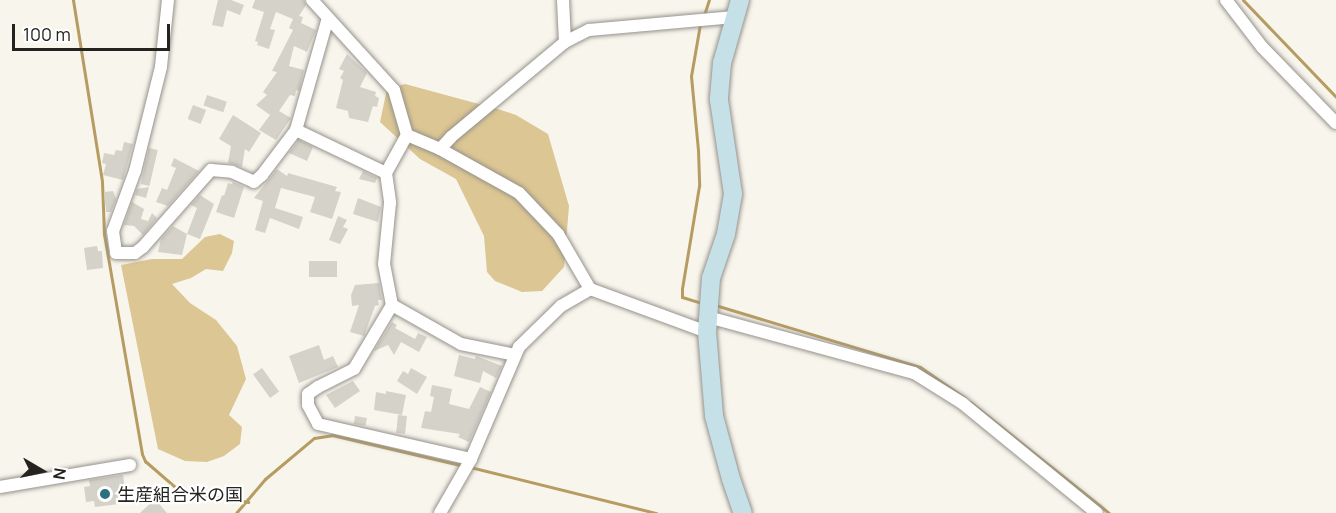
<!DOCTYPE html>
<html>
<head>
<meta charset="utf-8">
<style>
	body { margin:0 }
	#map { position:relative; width:1336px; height:513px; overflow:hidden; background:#f8f5ed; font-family:Manrope,"Noto Sans JP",sans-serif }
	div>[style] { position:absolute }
	.green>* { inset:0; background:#dcc693 }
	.stream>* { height:3px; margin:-1.5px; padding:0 1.5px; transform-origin:1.5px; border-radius:1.5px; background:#b69c61 }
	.building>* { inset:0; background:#d5d2ca; transform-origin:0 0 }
	.roads { filter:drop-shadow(0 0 2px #95928b) drop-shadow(0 0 2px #95928b) }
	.street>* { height:12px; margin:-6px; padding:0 6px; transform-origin:6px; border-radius:6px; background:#fff }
	.secondary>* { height:18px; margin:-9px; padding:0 9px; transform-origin:9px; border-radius:9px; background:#c5e0e6 }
	.dots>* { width:16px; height:16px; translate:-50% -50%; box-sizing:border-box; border:3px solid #fff; border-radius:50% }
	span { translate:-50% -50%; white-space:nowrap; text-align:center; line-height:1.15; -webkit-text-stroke:4.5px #fff; paint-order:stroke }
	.poi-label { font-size:18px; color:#242320 }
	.left { translate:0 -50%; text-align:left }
	.north { position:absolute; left:12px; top:441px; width:60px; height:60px; -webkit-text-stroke:4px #fff; paint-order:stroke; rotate:99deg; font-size:16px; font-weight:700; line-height:24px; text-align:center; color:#242320 }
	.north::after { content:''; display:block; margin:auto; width:21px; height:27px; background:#242320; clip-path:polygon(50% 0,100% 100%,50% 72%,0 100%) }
	.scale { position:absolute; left:12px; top:24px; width:158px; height:27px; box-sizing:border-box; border:3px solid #242320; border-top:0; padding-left:8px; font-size:18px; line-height:21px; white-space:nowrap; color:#242320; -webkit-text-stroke:4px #fff; paint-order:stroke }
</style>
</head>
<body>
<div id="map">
	<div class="green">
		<i style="clip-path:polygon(405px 84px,501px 110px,516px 115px,548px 134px,569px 206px,564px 267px,542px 291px,522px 292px,495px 281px,487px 272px,484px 236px,456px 179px,420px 159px,380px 122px,387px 89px)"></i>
		<i style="clip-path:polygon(220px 234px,234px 241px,232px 253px,223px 271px,206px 269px,191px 278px,172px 284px,190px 303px,216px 320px,237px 346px,246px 379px,229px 415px,242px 427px,240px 444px,224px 456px,207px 462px,185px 461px,158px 449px,121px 265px,152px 259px,182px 259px,205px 237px)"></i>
	</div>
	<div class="stream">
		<i style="left:73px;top:0;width:184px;rotate:80.9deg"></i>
		<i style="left:102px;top:182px;width:52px;rotate:87.8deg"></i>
		<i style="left:104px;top:234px;width:223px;rotate:80.2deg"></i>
		<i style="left:142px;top:454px;width:8px;rotate:67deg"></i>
		<i style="left:145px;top:461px;width:40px;rotate:41deg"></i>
		<i style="left:175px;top:487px;width:15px;rotate:23deg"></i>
		<i style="left:189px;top:493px;width:60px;rotate:8.7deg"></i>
		<i style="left:1243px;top:0;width:134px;rotate:46.2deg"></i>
		<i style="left:704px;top:15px;width:16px;rotate:-72deg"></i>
		<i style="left:700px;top:24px;width:53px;rotate:99.8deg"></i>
		<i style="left:691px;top:76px;width:74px;rotate:84.6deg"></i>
		<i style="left:698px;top:150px;width:36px;rotate:88deg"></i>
		<i style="left:699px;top:186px;width:104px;rotate:99.4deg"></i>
		<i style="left:682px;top:289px;width:8px;rotate:90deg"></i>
		<i style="left:682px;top:297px;width:21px;rotate:17deg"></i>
		<i style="left:715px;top:305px;width:214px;rotate:16.8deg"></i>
		<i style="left:920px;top:367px;width:55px;rotate:34.6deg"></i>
		<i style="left:970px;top:402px;width:178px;rotate:38.6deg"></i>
		<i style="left:470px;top:467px;width:192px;rotate:13.9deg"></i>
		<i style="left:236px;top:513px;width:45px;rotate:-49.5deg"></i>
		<i style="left:265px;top:479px;width:64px;rotate:-39.9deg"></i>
		<i style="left:314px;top:438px;width:18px;rotate:-9deg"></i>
		<i style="left:332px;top:435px;width:136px;rotate:13.2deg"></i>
	</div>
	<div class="building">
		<i style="clip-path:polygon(218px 0,231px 0,244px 5px,240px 15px,227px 10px,223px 27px,212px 25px)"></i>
		<i style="clip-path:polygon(255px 0,304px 0,306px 5px,299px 16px,303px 17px,301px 23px,316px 30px,307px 52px,294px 46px,289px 66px,304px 70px,299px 91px,296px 90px,295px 96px,290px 95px,279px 111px,291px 118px,276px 140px,259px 130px,270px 115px,256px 105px,267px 95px,263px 92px,277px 72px,272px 71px,293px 30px,289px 28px,293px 19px,276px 12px,270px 29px,275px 30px,269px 49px,257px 45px,258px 42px,255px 41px,264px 12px,252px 8px)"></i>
		<i style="clip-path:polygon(347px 54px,367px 73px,360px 87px,376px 92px,375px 96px,379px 98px,377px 107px,373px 106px,368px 122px,349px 118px,348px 111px,336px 108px,343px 80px,340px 78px,344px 71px,339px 69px)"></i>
		<i style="left:207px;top:95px;width:21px;height:11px;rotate:19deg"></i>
		<i style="left:193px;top:105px;width:14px;height:15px;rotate:21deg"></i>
		<i style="clip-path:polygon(233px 115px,261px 133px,249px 152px,245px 149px,242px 167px,228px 163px,231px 146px,219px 139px)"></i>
		<i style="clip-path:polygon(299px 140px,313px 147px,307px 161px,289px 153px)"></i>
		<i style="clip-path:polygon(124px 142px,133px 144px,123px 180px,103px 175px,106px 164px,102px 163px,104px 153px,114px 155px,116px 150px,122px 151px)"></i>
		<i style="left:149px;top:148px;width:9px;height:37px;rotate:13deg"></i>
		<i style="clip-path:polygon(174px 158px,199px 171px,168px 206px,156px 202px,162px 188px,167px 190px,176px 168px,171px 166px)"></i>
		<i style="clip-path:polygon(277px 169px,287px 176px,288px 173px,337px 187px,335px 191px,341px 192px,332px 219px,310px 212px,315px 197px,281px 188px,275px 208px,303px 217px,299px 229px,270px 218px,265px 233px,255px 230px,263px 201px,254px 198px)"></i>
		<i style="clip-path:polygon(363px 171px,377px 178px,375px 183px,359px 179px)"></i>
		<i style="clip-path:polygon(233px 182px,244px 187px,234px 218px,216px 212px,222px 195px,224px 196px,228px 183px,232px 184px)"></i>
		<i style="clip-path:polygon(149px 187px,146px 198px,135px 195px,137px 189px)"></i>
		<i style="clip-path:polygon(113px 191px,116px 199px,111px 212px,106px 212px,104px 192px)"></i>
		<i style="clip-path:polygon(200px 195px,214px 204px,200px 239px,187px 234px,197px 208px,191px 205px)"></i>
		<i style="clip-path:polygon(358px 198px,381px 207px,378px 222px,353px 214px)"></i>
		<i style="clip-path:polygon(132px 202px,144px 209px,141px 219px,148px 221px,152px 213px,157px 218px,143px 235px,134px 226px,124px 225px)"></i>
		<i style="clip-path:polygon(338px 216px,347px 220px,343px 227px,348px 229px,340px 244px,329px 240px)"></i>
		<i style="clip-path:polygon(173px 226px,187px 234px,182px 255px,158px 252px,161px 239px)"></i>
		<i style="clip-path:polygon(97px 246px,98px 251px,102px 251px,103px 268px,87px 270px,84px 248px)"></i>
		<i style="left:337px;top:261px;width:16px;height:28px;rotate:90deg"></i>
		<i style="clip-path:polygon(379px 283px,382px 300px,378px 300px,379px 305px,375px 306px,364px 336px,350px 332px,359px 305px,352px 306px,351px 295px,355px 285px)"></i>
		<i style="clip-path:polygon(392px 322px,397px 325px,395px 328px,415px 339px,418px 333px,427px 337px,419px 352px,401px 342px,394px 355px,388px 345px,374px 351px)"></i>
		<i style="clip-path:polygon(319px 345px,324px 360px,333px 356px,338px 367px,299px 383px,289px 356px)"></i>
		<i style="clip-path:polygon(459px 355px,475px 359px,476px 356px,502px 366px,496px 378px,483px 371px,480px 383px,454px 376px)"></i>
		<i style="left:262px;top:368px;width:29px;height:11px;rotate:54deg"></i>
		<i style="clip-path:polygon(411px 368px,427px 377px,417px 394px,397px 381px,403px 371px,408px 374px)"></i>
		<i style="clip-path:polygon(353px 381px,360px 391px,335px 408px,326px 395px)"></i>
		<i style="clip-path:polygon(432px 385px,452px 389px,449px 404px,469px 409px,480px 387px,491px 392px,469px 442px,458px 437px,460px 434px,421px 428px,425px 411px,431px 412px,434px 397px,430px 396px)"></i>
		<i style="clip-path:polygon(386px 391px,406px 395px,402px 415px,374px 410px,376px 392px,386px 394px)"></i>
		<i style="left:398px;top:415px;width:9px;height:18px;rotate:6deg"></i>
		<i style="left:355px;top:416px;width:12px;height:8px;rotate:9deg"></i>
		<i style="clip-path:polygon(123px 475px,127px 503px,95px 507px,94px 501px,86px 502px,84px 487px,90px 486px,89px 480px)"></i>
		<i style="clip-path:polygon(155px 499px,167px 513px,140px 513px)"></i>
	</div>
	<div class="roads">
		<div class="street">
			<i style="left:168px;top:0;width:67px;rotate:96deg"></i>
			<i style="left:161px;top:67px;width:107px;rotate:104deg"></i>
			<i style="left:135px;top:171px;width:64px;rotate:110.1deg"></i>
			<i style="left:113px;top:231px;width:22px;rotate:82deg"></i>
			<i style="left:116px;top:253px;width:19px"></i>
			<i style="left:135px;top:253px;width:10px;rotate:-37deg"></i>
			<i style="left:143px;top:247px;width:103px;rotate:-48.6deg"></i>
			<i style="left:211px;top:170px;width:21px;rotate:5deg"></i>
			<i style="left:232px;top:172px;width:24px;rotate:24deg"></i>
			<i style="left:254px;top:182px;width:11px;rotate:-41deg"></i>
			<i style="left:262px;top:175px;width:56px;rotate:-52.9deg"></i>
			<i style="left:296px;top:130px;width:116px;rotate:-74.1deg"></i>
			<i style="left:312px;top:0;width:122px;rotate:47.7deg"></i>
			<i style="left:394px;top:90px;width:47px;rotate:73.9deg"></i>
			<i style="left:407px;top:135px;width:36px;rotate:23deg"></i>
			<i style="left:440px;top:149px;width:90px;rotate:29.1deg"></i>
			<i style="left:519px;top:193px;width:57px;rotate:46.4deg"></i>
			<i style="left:558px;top:234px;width:64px;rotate:59.8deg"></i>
			<i style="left:590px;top:289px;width:125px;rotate:20.2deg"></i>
			<i style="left:563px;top:0;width:42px;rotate:87.3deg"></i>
			<i style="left:1226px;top:0;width:59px;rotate:52.5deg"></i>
			<i style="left:1262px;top:47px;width:106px;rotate:45.8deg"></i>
			<i style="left:296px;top:130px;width:100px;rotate:25.5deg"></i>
			<i style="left:407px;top:135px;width:43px;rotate:118.9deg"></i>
			<i style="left:386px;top:173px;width:30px;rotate:82deg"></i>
			<i style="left:390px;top:203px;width:61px;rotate:95.6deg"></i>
			<i style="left:384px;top:264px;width:42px;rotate:79deg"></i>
			<i style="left:392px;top:305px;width:74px;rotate:120.7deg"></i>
			<i style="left:354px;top:369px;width:40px;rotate:153.4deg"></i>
			<i style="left:318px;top:387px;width:12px;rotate:145deg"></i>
			<i style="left:308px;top:394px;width:11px;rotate:90deg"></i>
			<i style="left:308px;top:405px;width:21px;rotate:62deg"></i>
			<i style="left:318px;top:424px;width:157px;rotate:12.9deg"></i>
			<i style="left:440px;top:149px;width:16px;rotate:-47deg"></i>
			<i style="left:451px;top:137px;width:148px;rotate:-39.8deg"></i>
			<i style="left:565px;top:42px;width:27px;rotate:-27deg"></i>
			<i style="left:589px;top:30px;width:146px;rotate:-5.1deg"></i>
			<i style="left:392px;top:305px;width:79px;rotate:29.5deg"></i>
			<i style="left:461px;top:344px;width:55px;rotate:11.5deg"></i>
			<i style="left:708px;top:317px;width:213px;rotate:15.2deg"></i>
			<i style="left:914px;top:373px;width:57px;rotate:32deg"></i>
			<i style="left:962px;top:403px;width:174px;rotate:39.2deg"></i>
			<i style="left:0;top:487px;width:132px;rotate:-9.6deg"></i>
			<i style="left:440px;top:513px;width:62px;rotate:-60.1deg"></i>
			<i style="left:471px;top:459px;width:122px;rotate:-66.8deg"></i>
			<i style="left:519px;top:347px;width:59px;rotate:-44.3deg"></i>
			<i style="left:561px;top:306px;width:34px;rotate:-30deg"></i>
		</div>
		<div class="secondary">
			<i style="left:740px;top:0;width:66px;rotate:105.9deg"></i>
			<i style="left:722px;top:63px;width:37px;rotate:95deg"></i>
			<i style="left:719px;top:100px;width:95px;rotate:81.5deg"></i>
			<i style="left:733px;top:194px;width:41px;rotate:99.9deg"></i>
			<i style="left:726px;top:234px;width:46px;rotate:108.8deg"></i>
			<i style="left:711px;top:278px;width:54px;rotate:94.2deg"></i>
			<i style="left:707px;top:332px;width:84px;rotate:85.2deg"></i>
			<i style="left:714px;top:416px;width:65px;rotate:74.9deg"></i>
			<i style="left:731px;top:479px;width:36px;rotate:71deg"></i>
		</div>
	</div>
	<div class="dots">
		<i style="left:105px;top:494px;background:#2a717e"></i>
	</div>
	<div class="poi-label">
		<span class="left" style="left:117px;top:494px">生産組合米の国</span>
	</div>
	<div class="north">N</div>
	<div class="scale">100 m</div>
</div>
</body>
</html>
